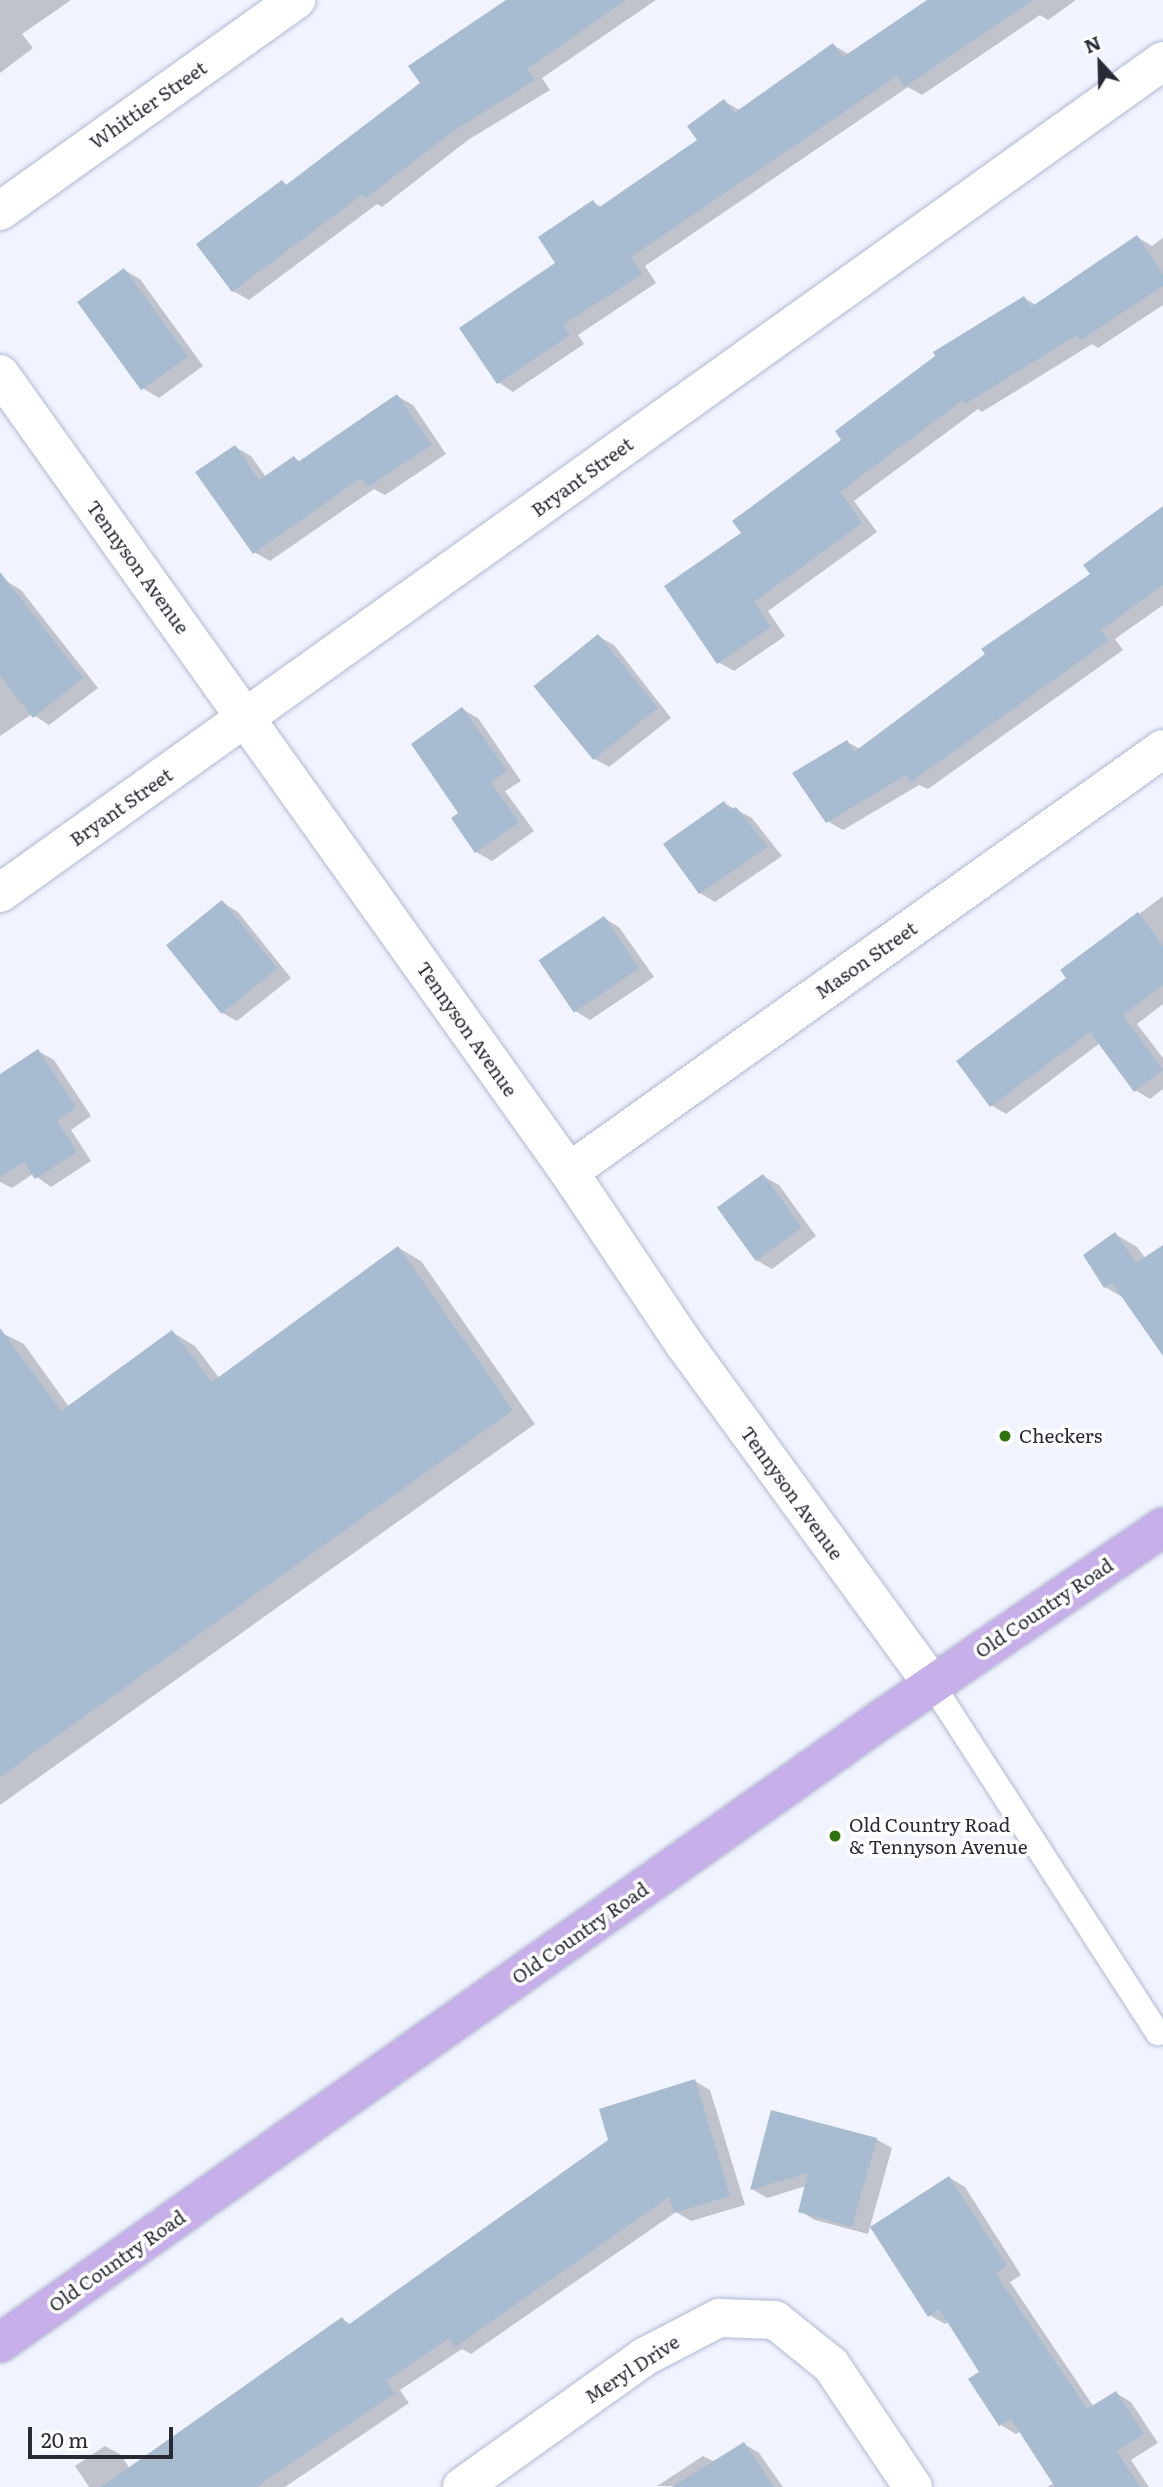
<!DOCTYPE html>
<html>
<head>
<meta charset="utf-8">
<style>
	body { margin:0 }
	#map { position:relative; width:1163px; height:2487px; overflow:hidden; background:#f1f4ff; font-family:Literata,serif }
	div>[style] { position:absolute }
	.shadow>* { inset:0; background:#0003 }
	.building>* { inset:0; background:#a7bcd0; transform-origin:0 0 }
	.roads { filter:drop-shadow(0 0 2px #b1b8d1) drop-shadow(0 0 2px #b1b8d1) }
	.service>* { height:24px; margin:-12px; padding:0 12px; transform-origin:12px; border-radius:12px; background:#fff }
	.minor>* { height:38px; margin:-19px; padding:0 19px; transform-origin:19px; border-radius:19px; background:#fff }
	.primary>* { height:38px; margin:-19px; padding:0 19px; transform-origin:19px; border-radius:19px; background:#c7afe9 }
	.dots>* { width:19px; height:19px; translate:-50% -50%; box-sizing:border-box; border:4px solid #fff; border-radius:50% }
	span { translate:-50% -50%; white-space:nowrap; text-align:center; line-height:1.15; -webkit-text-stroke:7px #fff; paint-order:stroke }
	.street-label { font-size:19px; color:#282b34 }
	.poi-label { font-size:19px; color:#282b34 }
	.left { translate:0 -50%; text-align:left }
	.north { position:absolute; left:1065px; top:28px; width:70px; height:70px; -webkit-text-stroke:5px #fff; paint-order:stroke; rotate:338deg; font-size:19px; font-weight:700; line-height:28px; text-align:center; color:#282b34 }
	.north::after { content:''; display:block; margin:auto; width:24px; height:32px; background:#282b34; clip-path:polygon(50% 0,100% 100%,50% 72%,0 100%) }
	.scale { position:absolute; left:28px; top:2427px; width:145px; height:32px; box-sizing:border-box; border:4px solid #282b34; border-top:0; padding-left:9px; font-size:21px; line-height:24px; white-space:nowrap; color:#282b34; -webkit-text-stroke:5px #fff; paint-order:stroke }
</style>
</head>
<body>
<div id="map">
	<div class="shadow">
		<i style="clip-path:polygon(0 0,71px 0,22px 34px,33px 48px,0 73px)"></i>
		<i style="clip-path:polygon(510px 0,656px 0,542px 78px,550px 90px,468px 140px,382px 207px,377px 204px,249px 300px,233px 291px,282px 182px,288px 186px,422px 84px)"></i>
		<i style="clip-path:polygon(930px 0,1076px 0,1048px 20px,1040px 15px,922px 95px,908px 87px,645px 266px,656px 283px,578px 335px,584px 344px,513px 392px,498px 382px,593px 202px,601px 207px,699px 140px,724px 101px,741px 111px,833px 45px,850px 55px)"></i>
		<i style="clip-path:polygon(1137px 237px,1152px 246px,1163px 238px,1163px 305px,1098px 348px,1092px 344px,982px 412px,978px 409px,854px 501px,877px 532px,768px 611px,785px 636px,734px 671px,718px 662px,744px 533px,844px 440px,1024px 298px,1036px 305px)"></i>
		<i style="clip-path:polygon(124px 270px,140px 279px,203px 366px,159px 398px,144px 389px)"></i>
		<i style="clip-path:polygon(397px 396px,413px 405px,446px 454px,385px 495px,374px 489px,270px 561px,254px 552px,235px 447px,251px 456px,266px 477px,294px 458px,301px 462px)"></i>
		<i style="clip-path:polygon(1163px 508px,1163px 605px,1115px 639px,1123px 650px,928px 789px,919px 785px,843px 830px,827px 821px,847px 742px,860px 749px,1092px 574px)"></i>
		<i style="clip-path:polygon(6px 581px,21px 590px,98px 688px,49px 725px,32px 714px,0 736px,0 585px)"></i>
		<i style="clip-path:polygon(598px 636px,614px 645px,671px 718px,609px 767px,593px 758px)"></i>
		<i style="clip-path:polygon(462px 709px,478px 718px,521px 781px,505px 791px,534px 831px,492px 861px,476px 852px,461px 813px)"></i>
		<i style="clip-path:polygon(724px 803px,752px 818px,782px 856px,715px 902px,700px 893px)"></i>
		<i style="clip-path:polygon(1163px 896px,1163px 1004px,1137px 1024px,1163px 1058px,1163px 1089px,1150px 1099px,1135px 1090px,1100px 1043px,1006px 1114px,991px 1105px,1068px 979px,1063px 971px)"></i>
		<i style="clip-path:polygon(222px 902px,238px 912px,291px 978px,237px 1021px,221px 1012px)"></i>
		<i style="clip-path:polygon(604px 918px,619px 927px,654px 977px,590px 1020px,575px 1011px)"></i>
		<i style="clip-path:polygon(38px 1051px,54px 1060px,91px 1116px,71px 1130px,91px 1161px,51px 1187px,33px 1174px,12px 1188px,0 1182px,0 1076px)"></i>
		<i style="clip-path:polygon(763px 1176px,779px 1185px,816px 1236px,772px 1269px,756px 1260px)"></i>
		<i style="clip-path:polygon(1115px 1234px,1137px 1247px,1146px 1259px,1163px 1247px,1163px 1353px,1124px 1298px,1105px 1287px)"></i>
		<i style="clip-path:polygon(399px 1248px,421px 1261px,535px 1424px,0 1805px,0 1332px,24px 1344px,69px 1407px,172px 1332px,195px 1346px,220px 1379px)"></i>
		<i style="clip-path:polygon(695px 2081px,710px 2090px,745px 2205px,691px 2221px,676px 2212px,471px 2354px,462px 2349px,400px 2390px,409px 2403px,285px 2487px,89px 2487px,75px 2466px,105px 2446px,121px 2455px,130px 2469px,342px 2319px,352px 2325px)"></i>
		<i style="clip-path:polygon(876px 2139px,892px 2148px,868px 2234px,815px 2220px,800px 2211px,806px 2186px,767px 2198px,752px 2189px)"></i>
		<i style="clip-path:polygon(950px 2178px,965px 2187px,1021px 2275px,1010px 2282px,1094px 2407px,1116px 2393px,1131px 2402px,1158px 2443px,1131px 2460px,1149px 2487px,1047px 2487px,1054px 2483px,1021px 2431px,1016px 2434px,1001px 2425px,970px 2380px,982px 2372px,949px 2322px,945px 2324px,929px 2315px)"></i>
		<i style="clip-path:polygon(744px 2444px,759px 2453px,783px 2487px,657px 2486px,703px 2456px,715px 2462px)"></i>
	</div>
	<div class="building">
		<i style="clip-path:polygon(506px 0,626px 0,527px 69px,535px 80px,452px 132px,365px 199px,362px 195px,232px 292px,196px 244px,282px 180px,286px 185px,420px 83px,408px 66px)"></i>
		<i style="clip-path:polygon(927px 0,1033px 0,905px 87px,897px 76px,631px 257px,642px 274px,563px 325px,570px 335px,497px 384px,459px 328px,555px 263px,538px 237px,593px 200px,598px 208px,697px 140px,687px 126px,724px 99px,734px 113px,833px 43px,843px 57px)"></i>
		<i style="clip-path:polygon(1137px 235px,1163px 274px,1163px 286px,1081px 340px,1077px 335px,965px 404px,963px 400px,840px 492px,862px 523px,754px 602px,771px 627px,717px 664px,664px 586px,741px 533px,732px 521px,841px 440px,835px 431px,935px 356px,933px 352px,1024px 296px,1031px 307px)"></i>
		<i style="left:124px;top:268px;width:109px;height:58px;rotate:54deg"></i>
		<i style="clip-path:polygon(397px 394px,432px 445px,368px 487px,361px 478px,253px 554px,195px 472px,235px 445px,259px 480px,294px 456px,298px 462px)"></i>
		<i style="clip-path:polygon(1163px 506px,1163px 585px,1101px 630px,1108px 641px,911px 782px,906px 775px,826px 823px,792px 773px,847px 740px,854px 752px,985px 654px,981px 649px,1090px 574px,1083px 565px)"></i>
		<i style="clip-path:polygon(0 572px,83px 678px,33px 718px,0 676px)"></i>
		<i style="left:598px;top:634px;width:95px;height:83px;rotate:51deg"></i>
		<i style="clip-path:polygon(462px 707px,507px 771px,491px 782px,519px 822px,475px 853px,451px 818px,458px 813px,411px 744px)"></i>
		<i style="clip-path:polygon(724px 801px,730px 810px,736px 807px,768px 847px,699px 894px,663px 844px)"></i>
		<i style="left:222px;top:900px;width:88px;height:72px;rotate:51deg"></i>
		<i style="clip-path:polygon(1138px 912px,1163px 946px,1163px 985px,1123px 1015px,1163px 1070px,1134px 1092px,1090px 1032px,990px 1107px,956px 1061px,1066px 978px,1060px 970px)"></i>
		<i style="left:604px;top:916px;width:63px;height:79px;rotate:56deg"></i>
		<i style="clip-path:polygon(38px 1049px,76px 1107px,57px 1121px,77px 1152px,35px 1179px,24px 1162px,0 1177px,0 1074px)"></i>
		<i style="left:763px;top:1174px;width:66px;height:57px;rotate:54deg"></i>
		<i style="clip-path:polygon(1115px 1232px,1136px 1263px,1163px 1245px,1163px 1356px,1112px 1283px,1104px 1288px,1083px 1255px)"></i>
		<i style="clip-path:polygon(398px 1246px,513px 1410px,0 1777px,0 1328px,61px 1411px,172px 1330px,212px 1382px)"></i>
		<i style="clip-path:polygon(695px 2079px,730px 2196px,674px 2213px,669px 2197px,455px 2347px,449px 2338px,386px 2381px,395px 2393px,256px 2487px,101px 2487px,342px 2317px,348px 2325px,608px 2140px,599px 2109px)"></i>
		<i style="clip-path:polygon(771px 2110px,877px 2138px,852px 2227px,798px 2212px,808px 2173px,750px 2190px)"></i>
		<i style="clip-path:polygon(949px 2176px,1007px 2266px,995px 2273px,1087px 2409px,1116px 2391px,1144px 2434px,1117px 2451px,1140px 2487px,1055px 2487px,1011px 2419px,999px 2426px,968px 2379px,979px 2372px,939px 2309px,928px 2317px,870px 2227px)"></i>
		<i style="clip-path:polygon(744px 2442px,774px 2487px,672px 2487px)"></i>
	</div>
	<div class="roads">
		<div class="service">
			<i style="left:932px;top:1684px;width:416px;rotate:57.1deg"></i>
		</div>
		<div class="minor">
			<i style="left:0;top:211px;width:364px;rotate:-35.5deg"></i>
			<i style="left:0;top:374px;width:980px;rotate:54.51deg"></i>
			<i style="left:569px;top:1172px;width:208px;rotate:56.2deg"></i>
			<i style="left:685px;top:1345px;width:419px;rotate:53.9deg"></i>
			<i style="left:0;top:893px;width:1430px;rotate:-35.58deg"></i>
			<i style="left:569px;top:1172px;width:729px;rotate:-35.46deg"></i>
			<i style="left:462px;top:2487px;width:224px;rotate:-35.5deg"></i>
			<i style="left:644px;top:2357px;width:85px;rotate:-27.5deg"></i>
			<i style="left:719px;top:2318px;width:56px;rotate:2deg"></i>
			<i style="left:775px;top:2320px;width:72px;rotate:38.8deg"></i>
			<i style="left:831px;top:2365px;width:147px;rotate:56.1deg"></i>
		</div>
		<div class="primary">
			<i style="left:0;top:2343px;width:1077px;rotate:-35.28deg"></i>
			<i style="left:879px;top:1721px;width:344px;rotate:-34.3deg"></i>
		</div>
	</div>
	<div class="dots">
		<i style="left:1005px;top:1436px;background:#2f7311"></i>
		<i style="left:835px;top:1836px;background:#2f7311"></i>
	</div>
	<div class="street-label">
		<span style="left:148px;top:105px;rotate:-35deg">Whittier Street</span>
		<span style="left:582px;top:477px;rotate:-36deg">Bryant Street</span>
		<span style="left:138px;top:567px;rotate:54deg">Tennyson Avenue</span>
		<span style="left:121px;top:807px;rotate:-35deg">Bryant Street</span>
		<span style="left:866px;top:960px;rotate:-35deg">Mason Street</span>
		<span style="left:467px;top:1029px;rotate:55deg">Tennyson Avenue</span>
		<span style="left:792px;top:1493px;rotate:54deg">Tennyson Avenue</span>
		<span style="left:1044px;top:1608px;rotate:-34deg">Old Country Road</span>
		<span style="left:580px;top:1933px;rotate:-35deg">Old Country Road</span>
		<span style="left:117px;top:2261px;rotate:-35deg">Old Country Road</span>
		<span style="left:632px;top:2369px;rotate:-33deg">Meryl Drive</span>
	</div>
	<div class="poi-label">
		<span class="left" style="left:1019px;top:1436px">Checkers</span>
		<span class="left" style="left:849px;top:1836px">Old Country Road<br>&amp; Tennyson Avenue</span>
	</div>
	<div class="north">N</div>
	<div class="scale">20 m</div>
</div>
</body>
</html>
